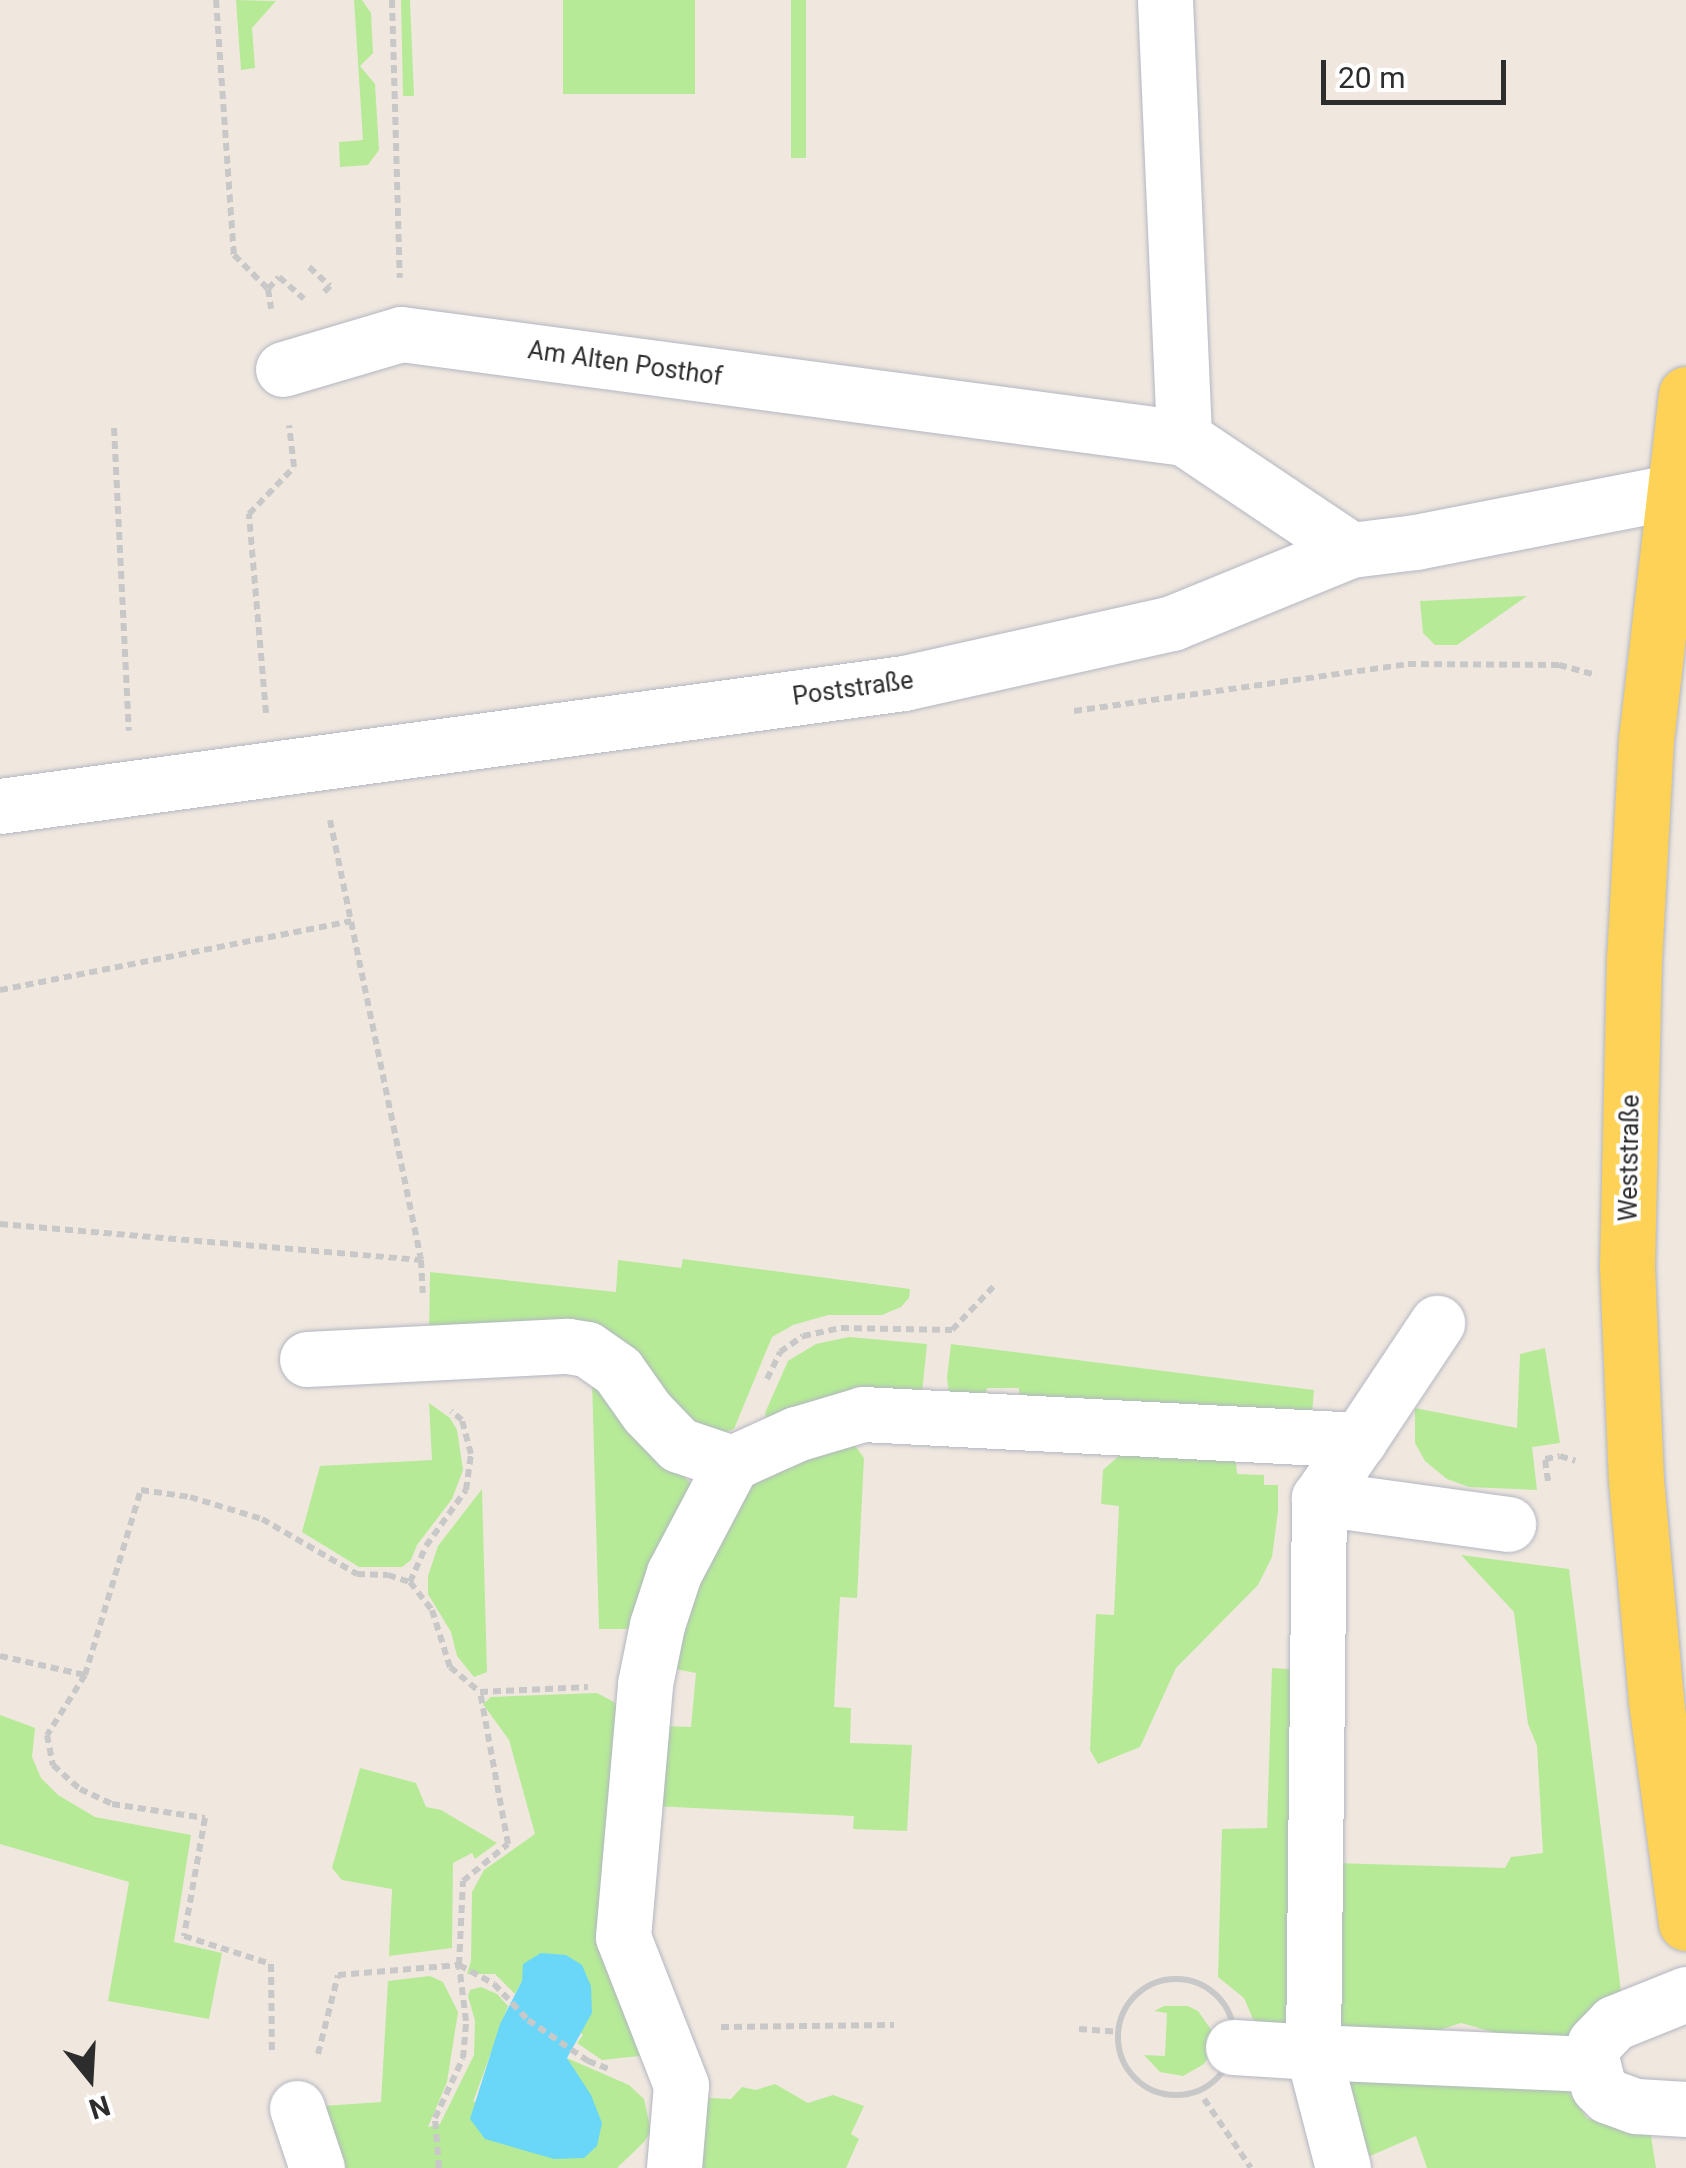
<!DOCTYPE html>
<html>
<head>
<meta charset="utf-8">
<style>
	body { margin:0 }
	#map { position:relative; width:1686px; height:2168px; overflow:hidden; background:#f0e8df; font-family:Roboto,sans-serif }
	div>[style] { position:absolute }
	.green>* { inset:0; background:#b6ea97; transform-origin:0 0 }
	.water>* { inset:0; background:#6ad7f9 }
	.path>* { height:6px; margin-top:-3px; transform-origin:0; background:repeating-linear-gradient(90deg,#c8c8c8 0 8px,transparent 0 13px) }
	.path>.ring { margin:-3px; padding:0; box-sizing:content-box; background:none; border:6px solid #c8c8c8; border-radius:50% }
	.roads { filter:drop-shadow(0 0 2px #b3b6c2) drop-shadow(0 0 2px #b3b6c2) }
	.minor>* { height:55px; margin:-27.5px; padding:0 27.5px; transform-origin:27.5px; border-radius:27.5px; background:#fff }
	.major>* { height:55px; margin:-27.5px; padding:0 27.5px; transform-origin:27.5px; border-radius:27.5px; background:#fdd257 }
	span { translate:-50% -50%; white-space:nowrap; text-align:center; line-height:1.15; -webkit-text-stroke:8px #fff; paint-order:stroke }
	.street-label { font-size:25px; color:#2d2d2d }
	.north { position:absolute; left:40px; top:2028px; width:100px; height:100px; -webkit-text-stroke:8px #fff; paint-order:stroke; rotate:162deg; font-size:28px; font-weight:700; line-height:40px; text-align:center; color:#2d2d2d }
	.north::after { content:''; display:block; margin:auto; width:35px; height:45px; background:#2d2d2d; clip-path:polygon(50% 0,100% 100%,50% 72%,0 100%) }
	.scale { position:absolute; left:1321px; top:60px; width:185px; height:45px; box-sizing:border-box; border:5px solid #2d2d2d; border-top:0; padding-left:12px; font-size:30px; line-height:35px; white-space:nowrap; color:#2d2d2d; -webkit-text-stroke:8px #fff; paint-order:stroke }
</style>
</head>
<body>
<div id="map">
	<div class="green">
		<i style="clip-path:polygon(236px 0,276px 1px,252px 28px,255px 68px,241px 70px)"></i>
		<i style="clip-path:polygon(354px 0,362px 0,371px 13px,373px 53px,360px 66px,375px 84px,379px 150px,368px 165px,340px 167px,339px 142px,363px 140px)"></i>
		<i style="clip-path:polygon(401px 0,410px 0,414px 96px,403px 96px)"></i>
		<i style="left:563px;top:0;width:132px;height:94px"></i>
		<i style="left:791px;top:0;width:15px;height:158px"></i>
		<i style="clip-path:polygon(1527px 596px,1457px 645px,1435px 645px,1423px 633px,1420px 601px)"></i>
		<i style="clip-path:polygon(683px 1259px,910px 1289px,909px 1298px,901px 1307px,882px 1315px,828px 1315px,793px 1325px,772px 1337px,734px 1429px,719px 1434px,693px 1430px,627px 1344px,601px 1331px,429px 1340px,430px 1272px,616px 1292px,618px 1260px,681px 1268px)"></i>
		<i style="clip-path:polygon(849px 1337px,927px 1344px,921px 1403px,767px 1425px,765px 1413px,788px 1361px,816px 1344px)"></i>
		<i style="clip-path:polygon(951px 1344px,1314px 1390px,1311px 1425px,1020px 1407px,1019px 1388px,987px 1388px,981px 1404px,950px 1404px,947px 1377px)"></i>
		<i style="clip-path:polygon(1545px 1348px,1560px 1443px,1532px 1447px,1537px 1490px,1469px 1487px,1447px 1479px,1425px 1461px,1415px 1443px,1415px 1408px,1517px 1428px,1520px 1354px)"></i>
		<i style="clip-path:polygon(592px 1380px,691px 1484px,637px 1629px,599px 1629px)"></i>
		<i style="clip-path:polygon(429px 1403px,450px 1418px,457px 1430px,463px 1470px,452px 1499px,417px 1545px,411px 1560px,402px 1567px,359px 1567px,302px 1532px,320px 1466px,432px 1460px)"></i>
		<i style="clip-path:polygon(848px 1436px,864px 1458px,857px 1598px,840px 1597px,834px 1707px,851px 1708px,850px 1743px,912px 1745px,907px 1831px,853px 1829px,854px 1816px,654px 1806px,662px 1726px,691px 1727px,696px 1673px,670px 1668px,674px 1626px,755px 1472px)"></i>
		<i style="clip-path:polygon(1129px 1447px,1235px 1453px,1237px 1474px,1264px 1475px,1264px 1485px,1278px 1485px,1278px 1512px,1272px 1557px,1258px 1585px,1176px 1668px,1140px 1747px,1098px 1764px,1090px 1750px,1096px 1614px,1114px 1615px,1119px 1506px,1101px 1504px,1103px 1470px)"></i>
		<i style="clip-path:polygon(482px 1489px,487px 1672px,474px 1677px,457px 1656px,451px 1632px,428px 1594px,428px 1576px,438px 1546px)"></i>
		<i style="clip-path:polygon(1461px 1555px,1569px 1569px,1622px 2000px,1569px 2041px,1522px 2040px,1461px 2023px,1424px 2035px,1333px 2032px,1333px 1863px,1505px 1868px,1511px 1857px,1543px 1853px,1537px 1746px,1528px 1724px,1514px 1612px)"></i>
		<i style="clip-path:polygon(1272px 1668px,1301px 1670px,1297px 2029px,1266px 2030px,1253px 2019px,1244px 1998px,1218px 1977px,1222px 1829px,1267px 1828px)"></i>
		<i style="clip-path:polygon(597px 1693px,614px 1702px,621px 1713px,644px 2051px,639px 2056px,602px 2060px,577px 2043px,583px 2035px,522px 1981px,515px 1994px,495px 1974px,467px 1974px,471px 1961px,472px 1892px,484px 1870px,535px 1834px,509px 1740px,483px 1704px,491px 1697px)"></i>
		<i style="clip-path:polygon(0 1715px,35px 1728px,32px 1757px,41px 1778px,58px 1795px,95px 1817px,191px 1835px,174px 1942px,222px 1953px,209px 2019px,108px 2001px,129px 1882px,0 1844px)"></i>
		<i style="clip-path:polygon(360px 1768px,416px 1783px,426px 1807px,441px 1810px,497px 1843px,475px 1859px,472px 1853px,453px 1863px,452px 1948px,389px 1956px,392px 1889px,342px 1880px,332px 1868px)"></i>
		<i style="clip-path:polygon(430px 1976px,443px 1982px,458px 2012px,447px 2082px,428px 2127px,440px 2124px,474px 2055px,475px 2021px,468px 1996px,470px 1990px,481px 1987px,497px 1994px,508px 2006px,473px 2102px,582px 2085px,567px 2058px,629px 2085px,644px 2099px,651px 2131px,644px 2142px,617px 2168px,341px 2168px,323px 2106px,381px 2102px,388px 1981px)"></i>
		<i style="clip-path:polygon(1164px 2006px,1188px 2006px,1198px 2011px,1212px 2031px,1210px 2054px,1204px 2064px,1183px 2076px,1160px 2072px,1144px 2055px,1165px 2056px,1167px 2013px,1154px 2011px)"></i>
		<i style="clip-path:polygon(1347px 2069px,1566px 2088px,1587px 2118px,1615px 2128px,1650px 2130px,1656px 2168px,1427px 2168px,1416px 2136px,1370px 2156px,1348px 2105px)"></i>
		<i style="clip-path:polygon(775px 2084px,808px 2103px,833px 2095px,864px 2106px,851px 2134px,859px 2139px,846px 2168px,696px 2168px,702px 2116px,709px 2098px,731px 2099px,742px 2087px,756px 2090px)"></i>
	</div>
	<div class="water">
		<i style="clip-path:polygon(541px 1953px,566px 1955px,582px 1965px,591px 1986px,592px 2013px,567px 2058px,591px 2095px,602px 2123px,597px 2146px,584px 2158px,554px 2159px,485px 2139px,470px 2119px,500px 2024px,522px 1981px,523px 1964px)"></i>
	</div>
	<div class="path">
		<i style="left:216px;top:0;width:256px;rotate:86deg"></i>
		<i style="left:234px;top:255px;width:48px;rotate:45deg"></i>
		<i style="left:268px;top:289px;width:20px;rotate:81deg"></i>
		<i style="left:392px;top:0;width:278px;rotate:88.4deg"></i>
		<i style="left:309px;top:267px;width:28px;rotate:42deg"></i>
		<i style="left:330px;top:286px;width:11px;rotate:135deg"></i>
		<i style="left:268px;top:289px;width:16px;rotate:-47deg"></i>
		<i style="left:279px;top:277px;width:33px;rotate:41deg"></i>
		<i style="left:114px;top:428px;width:303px;rotate:87.2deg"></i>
		<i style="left:1074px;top:711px;width:337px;rotate:-8deg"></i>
		<i style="left:1408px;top:664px;width:151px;rotate:0.4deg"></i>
		<i style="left:1559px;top:665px;width:39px;rotate:15deg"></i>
		<i style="left:266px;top:713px;width:200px;rotate:-94.9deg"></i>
		<i style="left:249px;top:514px;width:65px;rotate:-46.2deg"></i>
		<i style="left:294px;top:467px;width:42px;rotate:-96.8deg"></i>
		<i style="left:330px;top:820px;width:449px;rotate:78.3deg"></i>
		<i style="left:421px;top:1260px;width:33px;rotate:87deg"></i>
		<i style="left:0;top:990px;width:358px;rotate:-11.1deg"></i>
		<i style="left:0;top:1224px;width:423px;rotate:4.9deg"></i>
		<i style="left:767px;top:1379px;width:30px;rotate:-64deg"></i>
		<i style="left:780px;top:1352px;width:28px;rotate:-35deg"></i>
		<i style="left:803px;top:1336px;width:39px;rotate:-12deg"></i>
		<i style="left:841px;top:1328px;width:111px;rotate:1deg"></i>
		<i style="left:952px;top:1330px;width:64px;rotate:-46.3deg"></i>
		<i style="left:1548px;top:1481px;width:22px;rotate:-98deg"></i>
		<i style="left:1545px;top:1459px;width:15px;rotate:-11deg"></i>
		<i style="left:1560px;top:1456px;width:16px;rotate:18deg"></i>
		<i style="left:410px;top:1582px;width:39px;rotate:-66deg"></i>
		<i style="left:426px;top:1546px;width:69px;rotate:-54.5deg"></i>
		<i style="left:466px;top:1490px;width:36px;rotate:-82deg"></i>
		<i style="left:471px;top:1454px;width:35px;rotate:-105deg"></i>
		<i style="left:462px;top:1420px;width:14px;rotate:-141deg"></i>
		<i style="left:0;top:1656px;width:87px;rotate:12.6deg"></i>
		<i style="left:85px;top:1675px;width:193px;rotate:-73.2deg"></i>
		<i style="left:141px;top:1490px;width:49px;rotate:8.1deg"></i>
		<i style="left:190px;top:1497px;width:75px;rotate:17deg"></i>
		<i style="left:262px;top:1519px;width:110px;rotate:30.1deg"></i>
		<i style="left:357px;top:1574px;width:31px;rotate:2deg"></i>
		<i style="left:388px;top:1575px;width:23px;rotate:18deg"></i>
		<i style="left:410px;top:1582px;width:36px;rotate:52deg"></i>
		<i style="left:432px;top:1610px;width:60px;rotate:72.5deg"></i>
		<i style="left:450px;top:1667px;width:39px;rotate:40deg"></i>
		<i style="left:480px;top:1692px;width:108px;rotate:-2.7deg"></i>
		<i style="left:85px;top:1675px;width:71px;rotate:122.3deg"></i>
		<i style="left:47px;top:1735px;width:31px;rotate:79deg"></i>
		<i style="left:53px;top:1765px;width:36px;rotate:42deg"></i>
		<i style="left:80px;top:1789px;width:35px;rotate:25deg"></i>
		<i style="left:112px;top:1804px;width:94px;rotate:8.6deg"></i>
		<i style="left:205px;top:1818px;width:120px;rotate:100.1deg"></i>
		<i style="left:184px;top:1936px;width:91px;rotate:17.8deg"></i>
		<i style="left:271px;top:1964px;width:90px;rotate:89.4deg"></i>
		<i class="ring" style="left:1118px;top:1979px;width:110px;height:110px"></i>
		<i style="left:721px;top:2027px;width:173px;rotate:-0.7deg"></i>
		<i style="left:1079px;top:2029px;width:39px;rotate:4deg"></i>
		<i style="left:318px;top:2054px;width:81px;rotate:-75.8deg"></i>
		<i style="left:338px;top:1975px;width:121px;rotate:-4.7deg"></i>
		<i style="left:459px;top:1965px;width:40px;rotate:28deg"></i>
		<i style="left:494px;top:1984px;width:50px;rotate:46.6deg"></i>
		<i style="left:528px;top:2020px;width:73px;rotate:34.3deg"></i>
		<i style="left:588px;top:2061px;width:22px;rotate:21deg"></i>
		<i style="left:1204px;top:2099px;width:83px;rotate:55.7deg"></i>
		<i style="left:439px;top:2168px;width:50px;rotate:-94.6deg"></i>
		<i style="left:435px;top:2118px;width:66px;rotate:-65deg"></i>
		<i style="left:463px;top:2058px;width:37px;rotate:-85deg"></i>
		<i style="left:466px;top:2021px;width:56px;rotate:-97.1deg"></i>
		<i style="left:459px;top:1965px;width:84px;rotate:-87.3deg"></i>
		<i style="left:463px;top:1881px;width:58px;rotate:-39.4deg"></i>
		<i style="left:508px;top:1844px;width:155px;rotate:-100.4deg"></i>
	</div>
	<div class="roads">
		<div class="minor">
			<i style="left:1165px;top:0;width:438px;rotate:87.5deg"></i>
			<i style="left:283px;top:369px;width:123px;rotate:-16.5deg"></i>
			<i style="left:401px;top:334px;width:790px;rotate:7.57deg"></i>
			<i style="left:1184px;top:438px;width:201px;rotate:33.8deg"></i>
			<i style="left:0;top:806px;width:912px;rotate:-7.75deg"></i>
			<i style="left:904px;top:683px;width:275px;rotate:-12.6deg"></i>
			<i style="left:1172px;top:623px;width:193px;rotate:-22.2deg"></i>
			<i style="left:1351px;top:550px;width:65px;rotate:-7deg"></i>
			<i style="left:1416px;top:542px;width:275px;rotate:-11.1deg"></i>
			<i style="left:307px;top:1359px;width:261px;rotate:-2.9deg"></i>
			<i style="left:568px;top:1346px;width:19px;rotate:9deg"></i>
			<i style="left:587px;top:1349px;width:38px;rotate:35deg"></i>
			<i style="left:618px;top:1371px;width:50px;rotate:54.7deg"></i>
			<i style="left:647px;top:1412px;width:46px;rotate:45.9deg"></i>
			<i style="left:679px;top:1445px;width:56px;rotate:18.8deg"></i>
			<i style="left:732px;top:1463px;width:70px;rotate:-24.4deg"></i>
			<i style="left:796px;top:1434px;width:70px;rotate:-16.6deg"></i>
			<i style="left:863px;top:1414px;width:497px;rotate:3deg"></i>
			<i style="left:1359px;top:1440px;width:141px;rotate:-56.3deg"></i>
			<i style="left:1319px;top:1498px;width:191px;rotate:7.8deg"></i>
			<i style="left:1686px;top:1994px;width:78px;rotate:158.1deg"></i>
			<i style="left:1614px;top:2023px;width:28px;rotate:134deg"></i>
			<i style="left:1595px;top:2043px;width:15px;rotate:106deg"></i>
			<i style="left:1591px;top:2057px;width:30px;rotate:76deg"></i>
			<i style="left:1598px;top:2086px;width:14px;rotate:45deg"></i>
			<i style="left:1608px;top:2096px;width:30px;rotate:20deg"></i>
			<i style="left:1636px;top:2106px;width:50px;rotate:3.4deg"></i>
			<i style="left:1233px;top:2047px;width:80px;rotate:3.6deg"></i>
			<i style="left:1313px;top:2052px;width:554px;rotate:-89.38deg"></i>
			<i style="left:1319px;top:1498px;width:70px;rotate:-55.4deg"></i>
			<i style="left:297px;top:2108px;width:63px;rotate:71.6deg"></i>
			<i style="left:674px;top:2168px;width:83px;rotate:-85.2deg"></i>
			<i style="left:681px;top:2085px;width:159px;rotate:-111.4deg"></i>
			<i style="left:623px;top:1937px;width:254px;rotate:-85deg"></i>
			<i style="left:645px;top:1684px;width:60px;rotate:-78.5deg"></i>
			<i style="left:657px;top:1625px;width:55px;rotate:-71.9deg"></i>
			<i style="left:674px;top:1573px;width:124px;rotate:-62.2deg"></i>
			<i style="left:1343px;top:2168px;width:120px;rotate:-104.5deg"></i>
			<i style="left:1313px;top:2052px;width:278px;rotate:2.5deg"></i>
		</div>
		<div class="major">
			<i style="left:1686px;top:394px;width:347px;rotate:96.6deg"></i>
			<i style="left:1646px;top:739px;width:219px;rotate:93.1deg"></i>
			<i style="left:1634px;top:958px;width:309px;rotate:91.3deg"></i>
			<i style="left:1627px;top:1267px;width:213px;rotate:87.6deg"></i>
			<i style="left:1636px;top:1480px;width:222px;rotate:84.8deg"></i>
			<i style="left:1656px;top:1701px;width:224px;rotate:82.3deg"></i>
		</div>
	</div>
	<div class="street-label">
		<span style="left:625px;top:364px;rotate:8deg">Am Alten Posthof</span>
		<span style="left:853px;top:689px;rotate:-8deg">Poststraße</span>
		<span style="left:1630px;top:1158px;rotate:-89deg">Weststraße</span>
	</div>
	<div class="north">N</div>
	<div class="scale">20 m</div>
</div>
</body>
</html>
